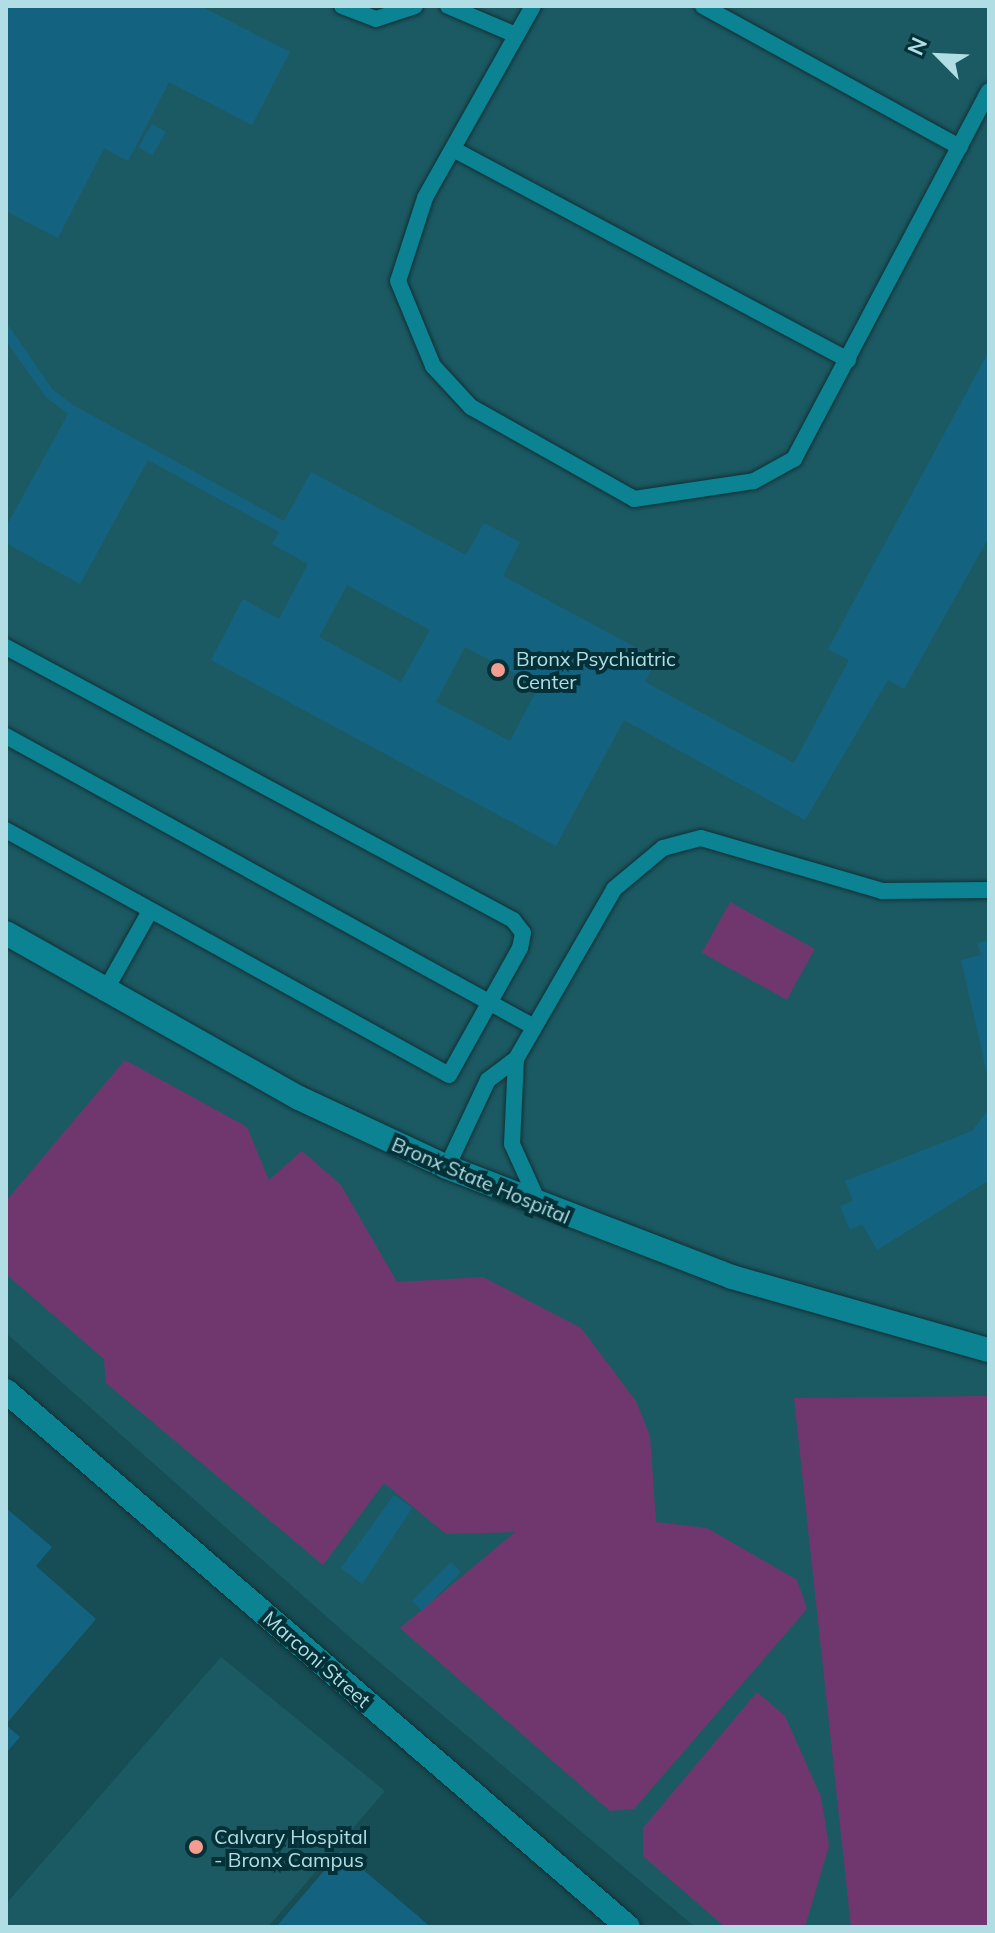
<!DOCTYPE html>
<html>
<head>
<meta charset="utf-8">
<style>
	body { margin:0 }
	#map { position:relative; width:995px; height:1933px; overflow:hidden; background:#174d54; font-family:Mulish,sans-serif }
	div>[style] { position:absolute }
	.built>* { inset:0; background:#1c5a63 }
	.green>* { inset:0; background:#70376e; transform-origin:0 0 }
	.building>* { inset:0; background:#136380; transform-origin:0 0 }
	.roads { filter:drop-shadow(0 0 2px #103035) drop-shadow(0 0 2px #103035) }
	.service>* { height:16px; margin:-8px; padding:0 8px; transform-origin:8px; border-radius:8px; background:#0b8392 }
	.minor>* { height:24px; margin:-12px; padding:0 12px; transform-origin:12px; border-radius:12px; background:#0b8392 }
	.dots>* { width:22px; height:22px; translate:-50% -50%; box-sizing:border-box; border:4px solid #043137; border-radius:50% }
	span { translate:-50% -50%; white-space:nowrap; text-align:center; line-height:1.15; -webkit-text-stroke:8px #043137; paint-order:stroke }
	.poi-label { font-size:20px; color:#b1dde4 }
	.left { translate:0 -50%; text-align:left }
	.street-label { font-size:20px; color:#b1dde4 }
	.frame { position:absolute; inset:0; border:8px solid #b1dde4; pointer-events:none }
	.north { position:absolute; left:899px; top:16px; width:80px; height:80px; -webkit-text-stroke:6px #043137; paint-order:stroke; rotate:294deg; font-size:22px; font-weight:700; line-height:32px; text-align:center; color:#b1dde4 }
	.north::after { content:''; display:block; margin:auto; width:28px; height:36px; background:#b1dde4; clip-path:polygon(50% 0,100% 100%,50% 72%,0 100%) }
</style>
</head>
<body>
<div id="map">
	<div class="built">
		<i style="clip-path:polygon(6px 6px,989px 6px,989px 1927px,695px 1927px,353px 1640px,6px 1333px)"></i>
		<i style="clip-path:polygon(221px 1657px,385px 1791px,268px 1927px,6px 1927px,6px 1904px)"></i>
	</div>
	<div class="green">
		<i style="left:730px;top:902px;width:97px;height:58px;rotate:29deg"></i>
		<i style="clip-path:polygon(125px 1060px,247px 1127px,269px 1180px,302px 1151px,341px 1185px,397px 1282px,483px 1277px,581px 1328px,636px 1401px,650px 1436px,656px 1522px,707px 1528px,797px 1580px,807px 1609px,634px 1809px,610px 1811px,400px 1628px,515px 1532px,446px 1534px,384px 1483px,323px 1565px,106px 1383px,104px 1359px,6px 1274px,6px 1201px)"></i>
		<i style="clip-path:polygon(989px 1396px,989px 1927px,851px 1927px,794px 1398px)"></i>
		<i style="clip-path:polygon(757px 1692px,785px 1716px,821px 1797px,829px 1846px,805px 1927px,725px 1927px,643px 1856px,643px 1828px)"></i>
	</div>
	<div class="building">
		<i style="clip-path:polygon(6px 6px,200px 6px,290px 52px,252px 125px,169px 82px,128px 161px,104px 148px,58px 238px,6px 211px)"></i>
		<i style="left:152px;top:124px;width:16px;height:27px;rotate:30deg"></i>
		<i style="clip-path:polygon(evenodd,6px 322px,52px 389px,73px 405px,284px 521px,311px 472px,466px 555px,484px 523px,520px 542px,503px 576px,657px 659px,645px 682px,794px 763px,849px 660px,828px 649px,989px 351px,989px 537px,904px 689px,888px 680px,805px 820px,624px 720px,556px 846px,211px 660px,243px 599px,279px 619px,308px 564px,272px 544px,279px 532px,148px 460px,80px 584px,6px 543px,6px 527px,68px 414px,46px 397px,6px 341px,6px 322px,347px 585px,430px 630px,401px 682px,319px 637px,347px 585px,6px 322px,465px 647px,539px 686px,510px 741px,436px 702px,465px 647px)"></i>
		<i style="clip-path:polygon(989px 940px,989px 1078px,988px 1078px,961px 960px,981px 955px,977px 943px)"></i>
		<i style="clip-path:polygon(989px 1109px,989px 1187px,986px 1182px,877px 1250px,862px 1224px,850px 1230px,840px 1206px,853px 1201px,845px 1181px,972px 1131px)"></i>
		<i style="clip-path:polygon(394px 1495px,412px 1508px,362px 1584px,341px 1568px)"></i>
		<i style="clip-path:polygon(6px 1508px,52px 1547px,36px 1566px,96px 1619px,6px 1724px)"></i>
		<i style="left:451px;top:1562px;width:14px;height:55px;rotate:45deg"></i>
		<i style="clip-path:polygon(6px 1725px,20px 1737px,6px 1753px)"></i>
		<i style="clip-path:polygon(341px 1851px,418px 1916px,430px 1927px,276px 1927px)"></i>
	</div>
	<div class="roads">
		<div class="service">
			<i style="left:342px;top:6px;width:36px;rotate:21deg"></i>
			<i style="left:376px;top:19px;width:41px;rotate:-18.4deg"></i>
			<i style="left:448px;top:6px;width:74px;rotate:23.1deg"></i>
			<i style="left:533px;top:6px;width:220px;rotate:119.4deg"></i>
			<i style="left:425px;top:198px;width:87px;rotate:108deg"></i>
			<i style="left:398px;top:281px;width:92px;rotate:67.6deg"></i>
			<i style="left:433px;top:366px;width:56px;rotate:47.2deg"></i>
			<i style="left:471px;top:407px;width:187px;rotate:29.4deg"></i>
			<i style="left:634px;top:499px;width:121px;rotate:-8.5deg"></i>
			<i style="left:754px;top:481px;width:46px;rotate:-28.8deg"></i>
			<i style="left:794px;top:459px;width:416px;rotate:-62.1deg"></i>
			<i style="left:703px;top:6px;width:293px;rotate:28.8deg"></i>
			<i style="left:453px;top:149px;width:448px;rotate:28.1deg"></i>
			<i style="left:6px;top:647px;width:576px;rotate:28.3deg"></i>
			<i style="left:513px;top:920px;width:16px;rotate:52deg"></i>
			<i style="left:523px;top:933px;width:15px;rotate:101deg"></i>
			<i style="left:520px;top:948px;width:145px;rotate:119.2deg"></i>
			<i style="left:449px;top:1075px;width:506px;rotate:-151.06deg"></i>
			<i style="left:6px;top:736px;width:603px;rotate:28.86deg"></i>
			<i style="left:104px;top:993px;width:94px;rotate:-60.7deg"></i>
			<i style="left:516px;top:1059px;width:196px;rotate:-60deg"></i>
			<i style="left:614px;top:889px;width:64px;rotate:-39.9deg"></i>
			<i style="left:663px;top:848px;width:39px;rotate:-15deg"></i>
			<i style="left:701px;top:838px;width:189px;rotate:16.3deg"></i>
			<i style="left:882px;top:891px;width:107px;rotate:-0.5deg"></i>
			<i style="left:447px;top:1167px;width:96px;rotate:-64.8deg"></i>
			<i style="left:488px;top:1080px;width:35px;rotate:-37deg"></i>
			<i style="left:516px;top:1059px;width:85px;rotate:92.7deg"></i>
			<i style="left:512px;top:1144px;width:68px;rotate:65.7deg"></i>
		</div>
		<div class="minor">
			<i style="left:6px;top:933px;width:336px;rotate:29.4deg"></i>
			<i style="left:299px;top:1098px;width:163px;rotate:25deg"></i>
			<i style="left:447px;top:1167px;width:305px;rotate:21.1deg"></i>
			<i style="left:732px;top:1277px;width:267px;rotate:15.9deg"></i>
			<i style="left:6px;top:1391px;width:821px;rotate:40.75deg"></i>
		</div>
	</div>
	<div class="dots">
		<i style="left:498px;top:670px;background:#f59c90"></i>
		<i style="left:196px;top:1847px;background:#f59c90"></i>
	</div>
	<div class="poi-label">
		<span class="left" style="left:516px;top:670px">Bronx Psychiatric<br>Center</span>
		<span class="left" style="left:214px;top:1848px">Calvary Hospital<br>- Bronx Campus</span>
	</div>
	<div class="street-label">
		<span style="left:481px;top:1180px;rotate:23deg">Bronx State Hospital</span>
		<span style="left:317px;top:1659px;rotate:41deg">Marconi Street</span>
	</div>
	<div class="frame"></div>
	<div class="north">N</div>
</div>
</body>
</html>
